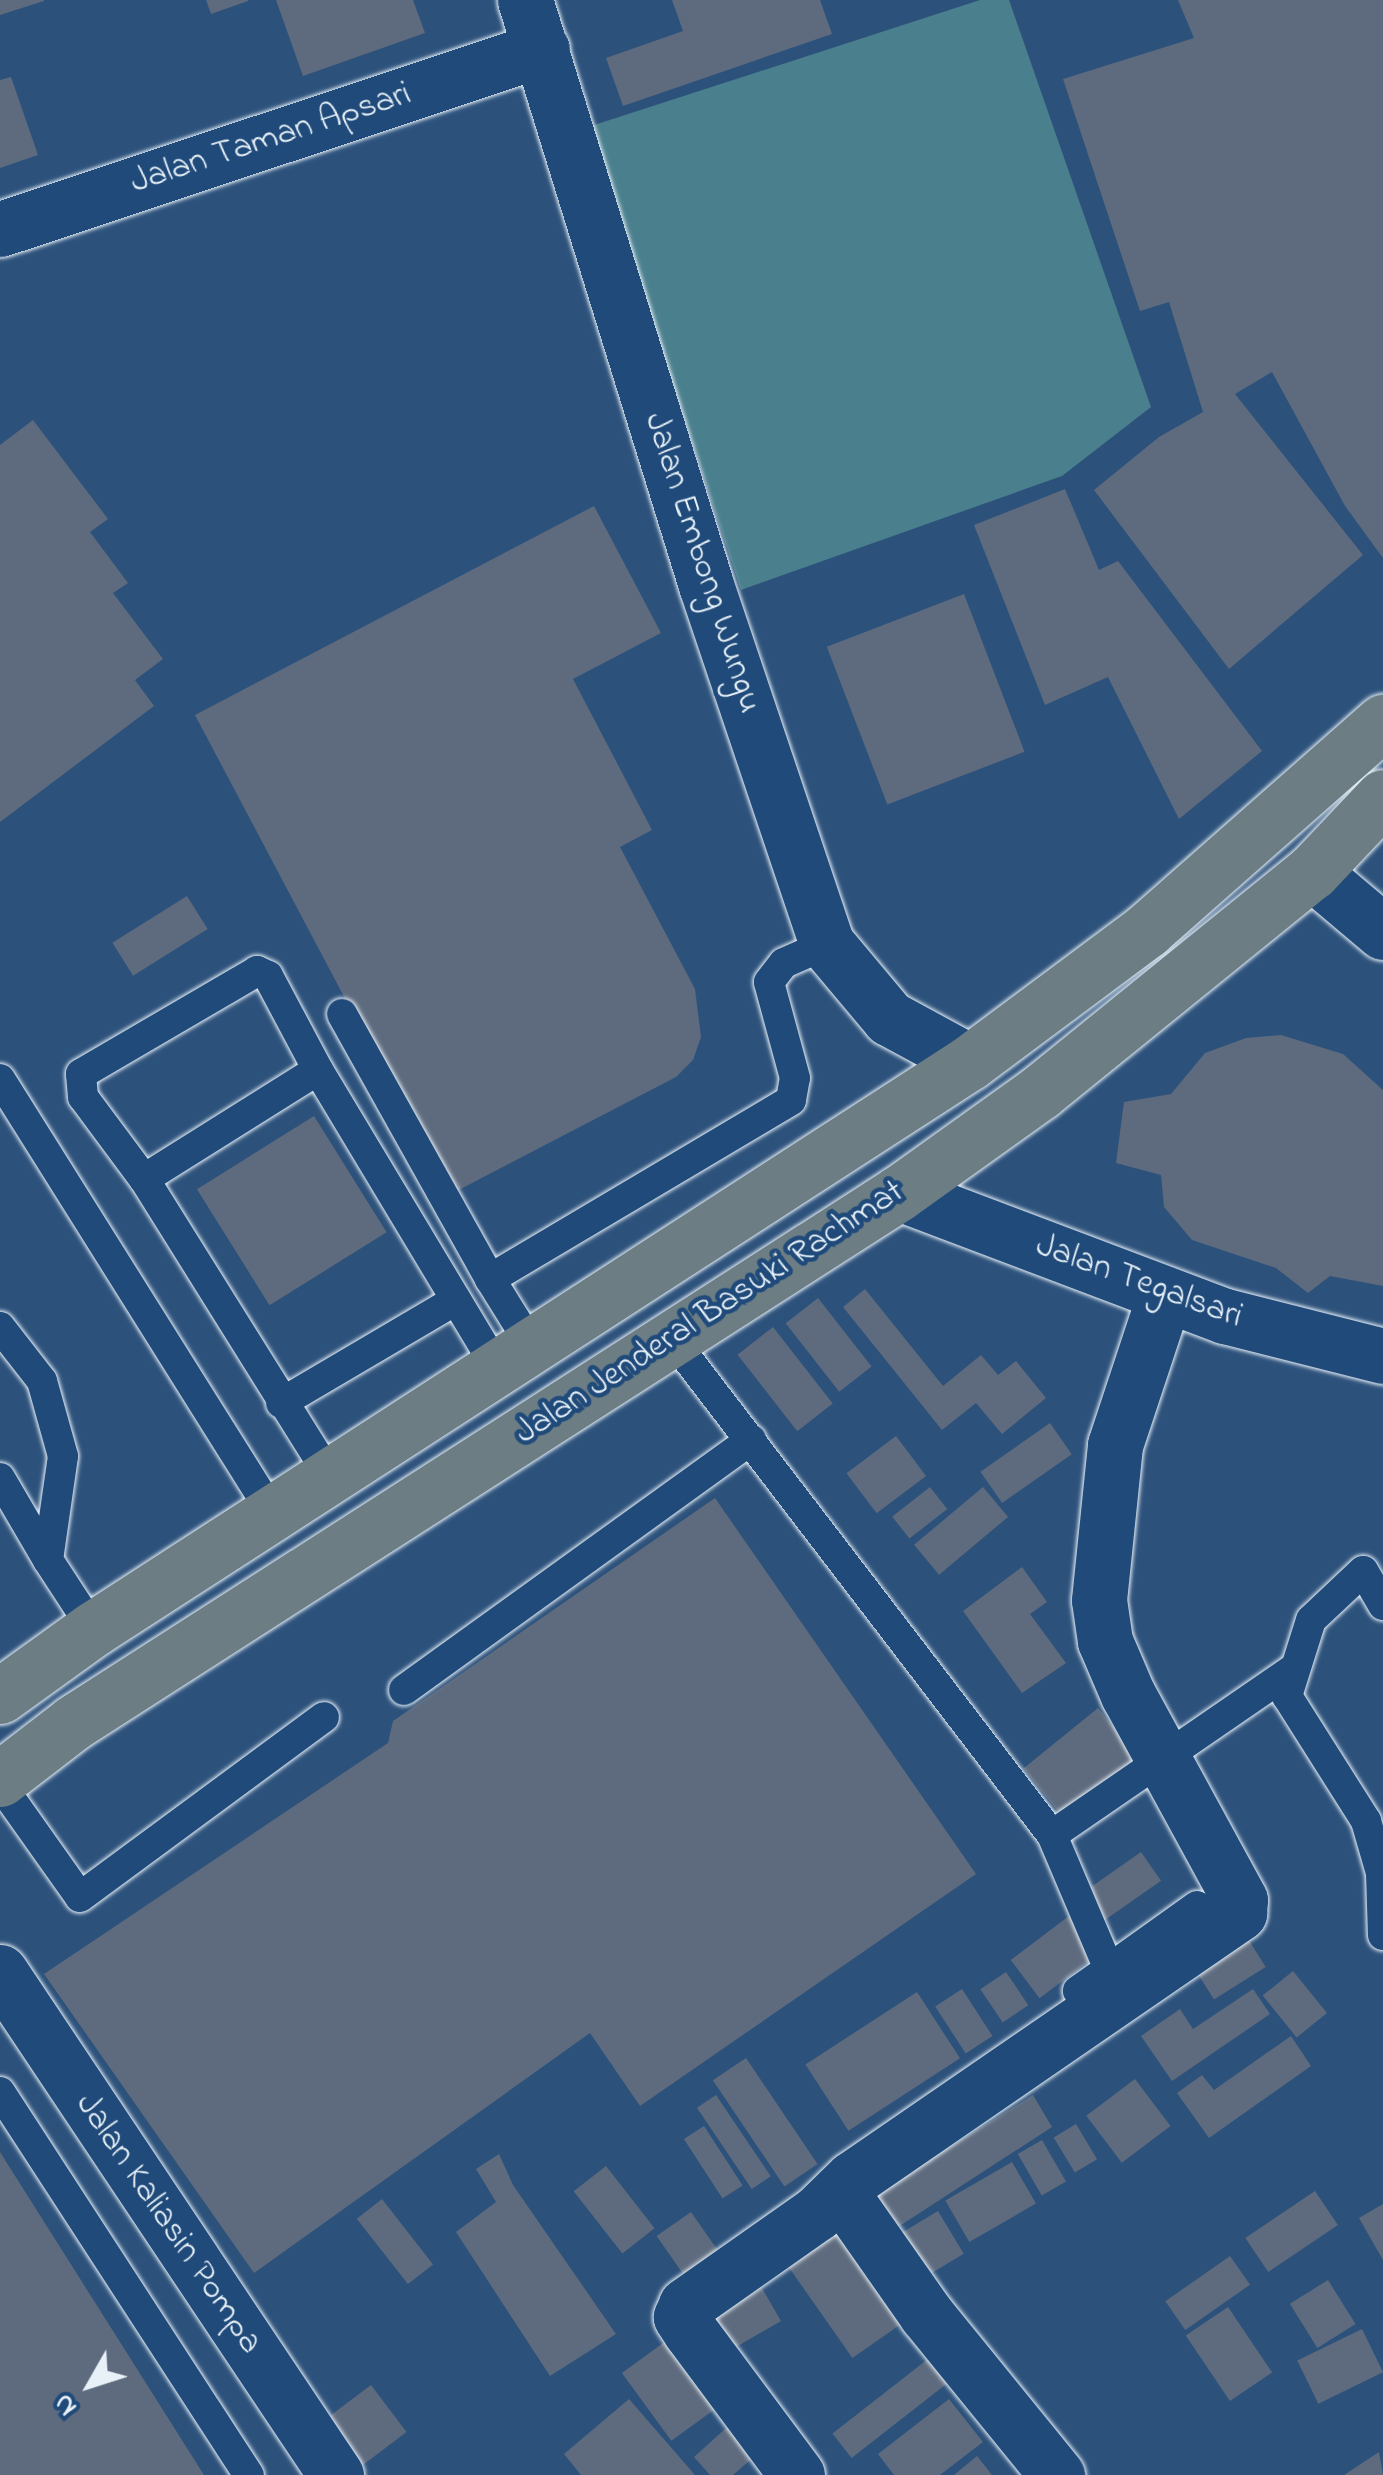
<!DOCTYPE html>
<html>
<head>
<meta charset="utf-8">
<style>
	body { margin:0 }
	#map { position:relative; width:1383px; height:2475px; overflow:hidden; background:#2c517b; font-family:"Indie Flower",sans-serif }
	div>[style] { position:absolute }
	.green>* { inset:0; background:#4a7f8d }
	.building>* { inset:0; background:#5e6b7e; transform-origin:0 0 }
	.roads { filter:drop-shadow(0 0 2px #e8f1f8) drop-shadow(0 0 2px #e8f1f8) }
	.lane>* { height:30px; margin:-15px; padding:0 15px; transform-origin:15px; border-radius:15px; background:#1f4a7a }
	.street>* { height:55px; margin:-27.5px; padding:0 27.5px; transform-origin:27.5px; border-radius:27.5px; background:#1f4a7a }
	.secondary>* { height:55px; margin:-27.5px; padding:0 27.5px; transform-origin:27.5px; border-radius:27.5px; background:#1f4a7a }
	.primary>* { height:55px; margin:-27.5px; padding:0 27.5px; transform-origin:27.5px; border-radius:27.5px; background:#6c7e84 }
	span { translate:-50% -50%; white-space:nowrap; text-align:center; line-height:1.15; -webkit-text-stroke:9px #1f4a7a; paint-order:stroke }
	.street-label { font-size:35px; color:#e8f1f8 }
	.north { position:absolute; left:40px; top:2335px; width:100px; height:100px; -webkit-text-stroke:8px #1f4a7a; paint-order:stroke; rotate:231deg; font-size:28px; font-weight:700; line-height:40px; text-align:center; color:#e8f1f8 }
	.north::after { content:''; display:block; margin:auto; width:35px; height:45px; background:#e8f1f8; clip-path:polygon(50% 0,100% 100%,50% 72%,0 100%) }
</style>
</head>
<body>
<div id="map">
	<div class="green">
		<i style="clip-path:polygon(980px 0,1009px 0,1151px 407px,1062px 476px,741px 590px,588px 127px)"></i>
	</div>
	<div class="building">
		<i style="clip-path:polygon(0 0,44px 0,44px 1px,0 15px)"></i>
		<i style="clip-path:polygon(206px 0,248px 0,248px 1px,211px 14px)"></i>
		<i style="clip-path:polygon(276px 0,413px 0,425px 33px,303px 76px)"></i>
		<i style="clip-path:polygon(672px 0,820px 0,832px 34px,623px 106px,606px 58px,683px 31px)"></i>
		<i style="clip-path:polygon(1178px 0,1383px 0,1383px 558px,1345px 506px,1272px 372px,1235px 394px,1363px 555px,1229px 669px,1094px 490px,1159px 437px,1203px 412px,1169px 302px,1140px 311px,1063px 79px,1194px 38px)"></i>
		<i style="clip-path:polygon(11px 77px,38px 155px,0 168px,0 80px)"></i>
		<i style="clip-path:polygon(33px 420px,108px 519px,90px 532px,128px 583px,113px 593px,163px 659px,135px 680px,154px 706px,0 822px,0 445px)"></i>
		<i style="clip-path:polygon(1065px 489px,1099px 570px,1118px 561px,1262px 751px,1179px 819px,1108px 677px,1045px 705px,974px 525px)"></i>
		<i style="clip-path:polygon(594px 506px,661px 633px,573px 679px,652px 830px,620px 847px,695px 989px,701px 1037px,693px 1060px,676px 1077px,449px 1195px,195px 715px)"></i>
		<i style="left:964px;top:594px;width:169px;height:147px;rotate:69deg"></i>
		<i style="left:187px;top:896px;width:39px;height:88px;rotate:58deg"></i>
		<i style="clip-path:polygon(1281px 1035px,1343px 1054px,1383px 1090px,1383px 1286px,1330px 1276px,1308px 1293px,1276px 1268px,1192px 1240px,1164px 1207px,1161px 1175px,1116px 1163px,1124px 1102px,1171px 1094px,1205px 1053px,1246px 1038px)"></i>
		<i style="left:314px;top:1116px;width:137px;height:138px;rotate:58deg"></i>
		<i style="clip-path:polygon(865px 1289px,943px 1386px,981px 1355px,998px 1375px,1016px 1361px,1046px 1398px,1002px 1434px,976px 1403px,942px 1430px,843px 1307px)"></i>
		<i style="left:818px;top:1298px;width:87px;height:41px;rotate:52deg"></i>
		<i style="left:773px;top:1327px;width:97px;height:45px;rotate:52deg"></i>
		<i style="left:1050px;top:1423px;width:38px;height:85px;rotate:55deg"></i>
		<i style="left:896px;top:1436px;width:50px;height:62px;rotate:53deg"></i>
		<i style="left:930px;top:1487px;width:28px;height:48px;rotate:52deg"></i>
		<i style="left:983px;top:1487px;width:39px;height:90px;rotate:50deg"></i>
		<i style="clip-path:polygon(715px 1498px,976px 1874px,640px 2106px,590px 2033px,254px 2273px,44px 1974px,388px 1743px,393px 1721px)"></i>
		<i style="clip-path:polygon(1022px 1567px,1047px 1602px,1030px 1614px,1066px 1663px,1022px 1693px,963px 1611px)"></i>
		<i style="left:1098px;top:1708px;width:63px;height:96px;rotate:51deg"></i>
		<i style="left:1141px;top:1852px;width:35px;height:72px;rotate:55deg"></i>
		<i style="left:1069px;top:1916px;width:48px;height:73px;rotate:53deg"></i>
		<i style="left:1245px;top:1934px;width:39px;height:61px;rotate:58deg"></i>
		<i style="left:1293px;top:1971px;width:54px;height:39px;rotate:51deg"></i>
		<i style="left:1006px;top:1972px;width:40px;height:31px;rotate:56deg"></i>
		<i style="left:962px;top:1989px;width:56px;height:32px;rotate:57deg"></i>
		<i style="clip-path:polygon(1253px 1989px,1270px 2014px,1172px 2081px,1141px 2036px,1180px 2009px,1193px 2029px)"></i>
		<i style="left:917px;top:1992px;width:79px;height:133px;rotate:57deg"></i>
		<i style="clip-path:polygon(1291px 2036px,1311px 2066px,1209px 2138px,1177px 2093px,1202px 2075px,1214px 2090px)"></i>
		<i style="left:746px;top:2058px;width:128px;height:40px;rotate:56deg"></i>
		<i style="left:1135px;top:2079px;width:59px;height:61px;rotate:53deg"></i>
		<i style="left:716px;top:2095px;width:98px;height:23px;rotate:56deg"></i>
		<i style="clip-path:polygon(1033px 2095px,1052px 2127px,878px 2240px,848px 2191px,910px 2172px)"></i>
		<i style="left:1076px;top:2124px;width:41px;height:26px;rotate:59deg"></i>
		<i style="left:704px;top:2126px;width:71px;height:24px;rotate:57deg"></i>
		<i style="left:1042px;top:2140px;width:48px;height:28px;rotate:60deg"></i>
		<i style="clip-path:polygon(0 2152px,204px 2475px,0 2475px)"></i>
		<i style="clip-path:polygon(499px 2154px,513px 2185px,616px 2334px,550px 2376px,456px 2232px,496px 2202px,476px 2169px)"></i>
		<i style="left:1012px;top:2162px;width:48px;height:77px;rotate:60deg"></i>
		<i style="left:606px;top:2166px;width:79px;height:41px;rotate:52deg"></i>
		<i style="left:1315px;top:2191px;width:41px;height:84px;rotate:56deg"></i>
		<i style="left:382px;top:2199px;width:83px;height:32px;rotate:52deg"></i>
		<i style="clip-path:polygon(1383px 2204px,1383px 2260px,1359px 2218px)"></i>
		<i style="left:938px;top:2211px;width:50px;height:64px;rotate:59deg"></i>
		<i style="left:691px;top:2212px;width:71px;height:42px;rotate:55deg"></i>
		<i style="left:852px;top:2218px;width:115px;height:80px;rotate:55deg"></i>
		<i style="left:1230px;top:2256px;width:35px;height:79px;rotate:55deg"></i>
		<i style="left:755px;top:2276px;width:52px;height:70px;rotate:60deg"></i>
		<i style="left:1328px;top:2280px;width:52px;height:45px;rotate:58deg"></i>
		<i style="left:1228px;top:2307px;width:79px;height:51px;rotate:56deg"></i>
		<i style="left:1362px;top:2329px;width:48px;height:72px;rotate:64deg"></i>
		<i style="left:681px;top:2330px;width:84px;height:73px;rotate:54deg"></i>
		<i style="left:942px;top:2348px;width:31px;height:139px;rotate:52deg"></i>
		<i style="left:371px;top:2385px;width:59px;height:67px;rotate:53deg"></i>
		<i style="clip-path:polygon(629px 2399px,695px 2475px,581px 2475px,564px 2454px)"></i>
		<i style="clip-path:polygon(949px 2399px,983px 2442px,940px 2475px,894px 2475px,878px 2454px)"></i>
		<i style="clip-path:polygon(735px 2420px,762px 2450px,733px 2475px,710px 2475px,694px 2457px)"></i>
		<i style="clip-path:polygon(1379px 2452px,1383px 2475px,1344px 2475px)"></i>
		<i style="clip-path:polygon(977px 2456px,992px 2475px,954px 2475px)"></i>
	</div>
	<div class="roads">
		<div class="lane">
			<i style="left:342px;top:1014px;width:304px;rotate:60.8deg"></i>
			<i style="left:0;top:1079px;width:514px;rotate:57.89deg"></i>
			<i style="left:144px;top:1179px;width:102px;rotate:-126.6deg"></i>
			<i style="left:83px;top:1097px;width:23px;rotate:-95deg"></i>
			<i style="left:81px;top:1074px;width:204px;rotate:-30.3deg"></i>
			<i style="left:257px;top:971px;width:12px;rotate:24deg"></i>
			<i style="left:268px;top:976px;width:106px;rotate:62deg"></i>
			<i style="left:0;top:1327px;width:68px;rotate:52.1deg"></i>
			<i style="left:42px;top:1381px;width:78px;rotate:74.4deg"></i>
			<i style="left:63px;top:1456px;width:105px;rotate:98.2deg"></i>
			<i style="left:48px;top:1560px;width:82px;rotate:56.9deg"></i>
			<i style="left:673px;top:1340px;width:623px;rotate:52.56deg"></i>
			<i style="left:1052px;top:1835px;width:146px;rotate:67deg"></i>
			<i style="left:1109px;top:1969px;width:38px;rotate:145deg"></i>
			<i style="left:533px;top:1348px;width:81px;rotate:-121.9deg"></i>
			<i style="left:490px;top:1279px;width:350px;rotate:-30.7deg"></i>
			<i style="left:791px;top:1100px;width:22px;rotate:-80deg"></i>
			<i style="left:795px;top:1078px;width:99px;rotate:-105.2deg"></i>
			<i style="left:769px;top:982px;width:24px;rotate:-52deg"></i>
			<i style="left:784px;top:963px;width:47px;rotate:-23.8deg"></i>
			<i style="left:281px;top:1403px;width:203px;rotate:-30.5deg"></i>
			<i style="left:0;top:1478px;width:95px;rotate:59.7deg"></i>
			<i style="left:331px;top:1478px;width:353px;rotate:-122deg"></i>
			<i style="left:144px;top:1179px;width:205px;rotate:-32.1deg"></i>
			<i style="left:318px;top:1070px;width:350px;rotate:59deg"></i>
			<i style="left:1383px;top:1605px;width:39px;rotate:-120deg"></i>
			<i style="left:1363px;top:1571px;width:71px;rotate:136.7deg"></i>
			<i style="left:1311px;top:1620px;width:80px;rotate:107.5deg"></i>
			<i style="left:1287px;top:1696px;width:148px;rotate:57.7deg"></i>
			<i style="left:1366px;top:1821px;width:54px;rotate:73.9deg"></i>
			<i style="left:1381px;top:1873px;width:62px;rotate:88.2deg"></i>
			<i style="left:404px;top:1690px;width:428px;rotate:-35.8deg"></i>
			<i style="left:0;top:1784px;width:138px;rotate:54.7deg"></i>
			<i style="left:80px;top:1897px;width:303px;rotate:-36.4deg"></i>
			<i style="left:1052px;top:1835px;width:291px;rotate:-34.5deg"></i>
			<i style="left:1109px;top:1969px;width:108px;rotate:-35.6deg"></i>
			<i style="left:0;top:2092px;width:457px;rotate:57deg"></i>
		</div>
		<div class="street">
			<i style="left:0;top:1972px;width:605px;rotate:56.26deg"></i>
			<i style="left:840px;top:2191px;width:150px;rotate:55deg"></i>
			<i style="left:926px;top:2314px;width:208px;rotate:50.9deg"></i>
			<i style="left:797px;top:2475px;width:179px;rotate:-126.6deg"></i>
			<i style="left:690px;top:2331px;width:17px;rotate:-123deg"></i>
			<i style="left:681px;top:2317px;width:13px;rotate:-67deg"></i>
			<i style="left:686px;top:2305px;width:160px;rotate:-35.1deg"></i>
			<i style="left:817px;top:2213px;width:49px;rotate:-44.2deg"></i>
			<i style="left:852px;top:2179px;width:470px;rotate:-34.5deg"></i>
			<i style="left:1239px;top:1913px;width:13px;rotate:-86deg"></i>
			<i style="left:1240px;top:1900px;width:234px;rotate:-118.6deg"></i>
			<i style="left:1128px;top:1695px;width:59px;rotate:-113.1deg"></i>
			<i style="left:1105px;top:1641px;width:41px;rotate:-98.3deg"></i>
			<i style="left:1099px;top:1600px;width:156px;rotate:-84.1deg"></i>
			<i style="left:1115px;top:1445px;width:159px;rotate:-71.7deg"></i>
		</div>
		<div class="secondary">
			<i style="left:525px;top:0;width:612px;rotate:72.81deg"></i>
			<i style="left:706px;top:585px;width:379px;rotate:71.4deg"></i>
			<i style="left:827px;top:944px;width:97px;rotate:50deg"></i>
			<i style="left:889px;top:1018px;width:92px;rotate:28.5deg"></i>
			<i style="left:0;top:229px;width:571px;rotate:-18.37deg"></i>
			<i style="left:1312px;top:872px;width:93px;rotate:40.2deg"></i>
			<i style="left:899px;top:1193px;width:348px;rotate:20.7deg"></i>
			<i style="left:1225px;top:1316px;width:163px;rotate:14.2deg"></i>
		</div>
		<div class="primary">
			<i style="left:0;top:1696px;width:115px;rotate:-35.8deg"></i>
			<i style="left:93px;top:1629px;width:1044px;rotate:-32.88deg"></i>
			<i style="left:970px;top:1062px;width:221px;rotate:-36.7deg"></i>
			<i style="left:1147px;top:930px;width:315px;rotate:-41.4deg"></i>
			<i style="left:0;top:1779px;width:93px;rotate:-37.6deg"></i>
			<i style="left:74px;top:1722px;width:980px;rotate:-32.67deg"></i>
			<i style="left:899px;top:1193px;width:173px;rotate:-35.6deg"></i>
			<i style="left:1040px;top:1092px;width:350px;rotate:-39deg"></i>
			<i style="left:1312px;top:872px;width:103px;rotate:-46.6deg"></i>
		</div>
	</div>
	<div class="street-label">
		<span style="left:271px;top:139px;rotate:-18deg">Jalan Taman Apsari</span>
		<span style="left:702px;top:563px;rotate:72deg">Jalan Embong Wungu</span>
		<span style="left:1139px;top:1282px;rotate:20deg">Jalan Tegalsari</span>
		<span style="left:710px;top:1313px;rotate:-33deg">Jalan Jenderal Basuki Rachmat</span>
		<span style="left:168px;top:2224px;rotate:56deg">Jalan Kaliasin Pompa</span>
	</div>
	<div class="north">N</div>
</div>
</body>
</html>
